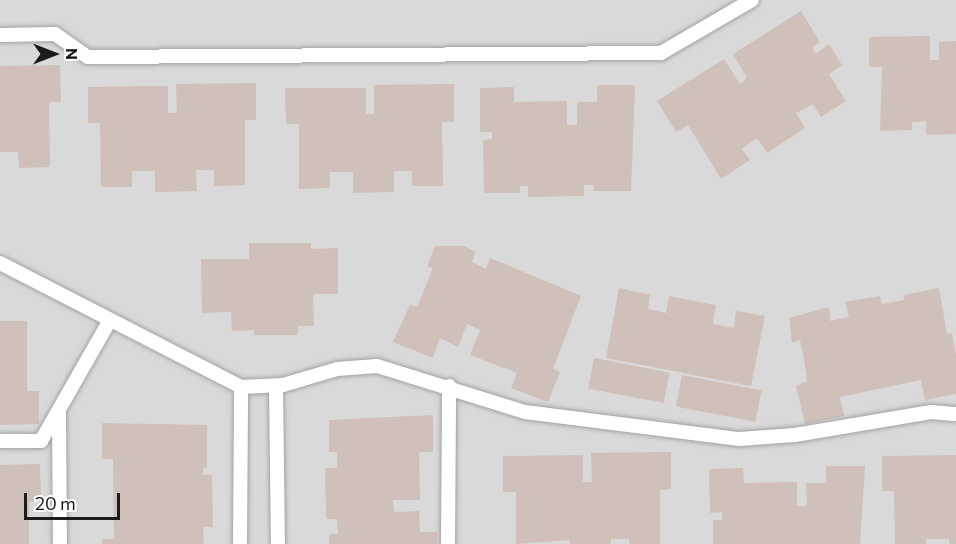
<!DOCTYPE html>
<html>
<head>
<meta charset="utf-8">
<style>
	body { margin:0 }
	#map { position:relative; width:956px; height:544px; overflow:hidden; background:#efe8e0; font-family:Commissioner,sans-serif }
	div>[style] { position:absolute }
	.residential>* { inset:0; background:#dad9d9; transform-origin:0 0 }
	.building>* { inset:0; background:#cfc0b9; transform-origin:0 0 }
	.roads { filter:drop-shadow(0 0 2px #a3a3a3) drop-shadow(0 0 2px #a3a3a3) }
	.lane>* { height:14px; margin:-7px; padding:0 7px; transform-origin:7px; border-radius:7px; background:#fff }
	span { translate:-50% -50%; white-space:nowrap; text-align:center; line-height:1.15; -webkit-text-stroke:4.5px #fff; paint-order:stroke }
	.north { position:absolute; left:24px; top:24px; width:60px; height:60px; -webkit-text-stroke:4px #fff; paint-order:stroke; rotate:90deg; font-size:16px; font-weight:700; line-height:24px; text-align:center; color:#1c1c1c }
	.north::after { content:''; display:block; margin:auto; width:21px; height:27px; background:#1c1c1c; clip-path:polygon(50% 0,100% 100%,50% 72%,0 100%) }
	.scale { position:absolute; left:24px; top:493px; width:96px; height:27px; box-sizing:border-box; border:3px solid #1c1c1c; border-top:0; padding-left:8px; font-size:18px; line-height:21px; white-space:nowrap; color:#1c1c1c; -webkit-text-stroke:4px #fff; paint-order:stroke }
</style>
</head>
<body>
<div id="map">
	<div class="residential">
		<i style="left:0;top:0;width:956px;height:544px"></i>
	</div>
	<div class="building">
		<i style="clip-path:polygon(801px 11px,820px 42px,812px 47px,816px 54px,829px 44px,842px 65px,829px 74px,846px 101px,821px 117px,813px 104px,796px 113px,805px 128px,767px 153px,757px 138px,742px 149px,750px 160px,721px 179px,688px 125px,676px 132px,657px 101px,724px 59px,740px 84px,747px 78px,733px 54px)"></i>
		<i style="clip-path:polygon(930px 36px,930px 60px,939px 60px,939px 42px,956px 41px,956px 134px,926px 135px,926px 121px,912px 122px,912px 130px,880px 131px,882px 67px,869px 67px,869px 37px)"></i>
		<i style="clip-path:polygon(60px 65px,61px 102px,49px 102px,50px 167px,19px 168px,18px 152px,0 152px,0 66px)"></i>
		<i style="clip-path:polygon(256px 83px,256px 120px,245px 120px,245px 185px,214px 186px,214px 170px,196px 170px,197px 191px,155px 192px,155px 171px,132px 171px,132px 187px,101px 187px,100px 123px,88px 123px,88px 87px,168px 86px,168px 113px,177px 113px,176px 84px)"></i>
		<i style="clip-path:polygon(454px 84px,454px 122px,442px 122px,443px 186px,412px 186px,412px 171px,394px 171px,394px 192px,353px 193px,353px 172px,330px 172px,330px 188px,299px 189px,299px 124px,286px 124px,285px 88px,366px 88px,366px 114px,374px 114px,374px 85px)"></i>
		<i style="clip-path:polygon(597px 85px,635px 85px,631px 191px,594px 191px,593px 185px,584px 185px,584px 196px,528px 197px,528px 186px,520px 186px,520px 193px,484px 193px,483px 140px,492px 139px,492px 132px,480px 132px,480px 88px,514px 87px,514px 102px,567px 101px,567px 125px,577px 125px,577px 102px,597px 102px)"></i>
		<i style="clip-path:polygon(249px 243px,311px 243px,311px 249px,338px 248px,338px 294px,313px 294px,314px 326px,298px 326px,298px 335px,254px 335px,254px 330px,232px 331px,231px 312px,202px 313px,201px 259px,249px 259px)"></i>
		<i style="clip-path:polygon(435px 246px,464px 246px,476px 252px,472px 262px,486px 269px,490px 258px,581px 296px,553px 369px,560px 372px,548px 402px,511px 388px,517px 373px,470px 355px,480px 330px,467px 324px,458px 347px,440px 338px,433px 358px,393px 342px,410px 305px,417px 307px,433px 268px,427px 267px)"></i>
		<i style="clip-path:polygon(619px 288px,650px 295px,648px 309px,666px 313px,669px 296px,716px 305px,713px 324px,734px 328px,736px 311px,765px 316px,751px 386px,606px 358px)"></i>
		<i style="clip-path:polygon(939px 288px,947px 334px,952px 333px,956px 355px,956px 394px,925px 400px,921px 380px,840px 397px,844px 416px,805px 424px,796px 386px,807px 381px,804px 359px,800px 340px,792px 343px,789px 318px,829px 307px,830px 321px,849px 317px,845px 302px,880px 296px,882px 304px,905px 300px,903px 295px)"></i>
		<i style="clip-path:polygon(0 321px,27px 321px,27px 391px,39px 391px,39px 424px,0 425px)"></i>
		<i style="left:594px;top:358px;width:77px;height:31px;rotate:11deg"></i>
		<i style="left:682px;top:375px;width:81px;height:32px;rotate:11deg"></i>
		<i style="clip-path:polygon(433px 415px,433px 452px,419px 452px,420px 500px,393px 500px,394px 512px,419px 511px,420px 532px,437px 532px,437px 544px,329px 544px,329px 534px,338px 534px,337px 519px,326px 519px,325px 468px,337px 468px,337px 452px,329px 452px,329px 420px)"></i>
		<i style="clip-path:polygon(102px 423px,207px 425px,207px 468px,203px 468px,203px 475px,212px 475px,213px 527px,203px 527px,204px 544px,102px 544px,102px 539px,114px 539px,113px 459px,102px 459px)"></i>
		<i style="clip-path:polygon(671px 452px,671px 489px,660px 490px,660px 544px,629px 544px,629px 539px,611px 539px,611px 544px,570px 544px,570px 540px,516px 544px,516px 492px,503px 492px,503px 456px,583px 455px,583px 482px,592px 482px,591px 453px)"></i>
		<i style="clip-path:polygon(956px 455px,956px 544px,949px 544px,949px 539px,926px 539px,926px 544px,895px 544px,894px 491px,882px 491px,882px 456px)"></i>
		<i style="clip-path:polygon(40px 464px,41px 501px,29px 502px,29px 544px,0 544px,0 465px)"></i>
		<i style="clip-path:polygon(826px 466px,865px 466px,860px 544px,713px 544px,713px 520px,722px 520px,722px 512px,710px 513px,709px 469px,743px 468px,744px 483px,797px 482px,797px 506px,807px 506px,806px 483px,826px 483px)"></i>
	</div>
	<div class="roads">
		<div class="lane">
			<i style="left:0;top:35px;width:55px;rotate:-1deg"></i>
			<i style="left:55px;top:34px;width:40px;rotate:34.9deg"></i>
			<i style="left:88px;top:57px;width:573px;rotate:-0.4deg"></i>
			<i style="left:661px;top:53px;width:105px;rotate:-30.2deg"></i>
			<i style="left:0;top:263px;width:271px;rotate:27.2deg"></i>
			<i style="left:241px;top:387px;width:42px;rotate:-2.7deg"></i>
			<i style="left:283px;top:385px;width:56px;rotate:-16.5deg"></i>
			<i style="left:337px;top:369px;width:40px;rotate:-4.3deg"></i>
			<i style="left:377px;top:366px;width:155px;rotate:17.3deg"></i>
			<i style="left:525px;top:412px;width:216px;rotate:7.2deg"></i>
			<i style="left:739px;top:439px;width:56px;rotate:-4.1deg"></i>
			<i style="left:795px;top:435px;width:138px;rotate:-9.6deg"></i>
			<i style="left:931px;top:412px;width:25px;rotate:5deg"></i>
			<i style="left:276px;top:386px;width:158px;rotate:89.3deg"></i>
			<i style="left:59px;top:411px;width:133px;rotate:89.6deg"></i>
			<i style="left:0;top:441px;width:41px"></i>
			<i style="left:41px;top:441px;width:139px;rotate:-60.3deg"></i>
			<i style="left:240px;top:544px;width:157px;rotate:-89.6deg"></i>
			<i style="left:448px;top:544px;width:158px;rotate:-89.6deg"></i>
		</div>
	</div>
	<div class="north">N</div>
	<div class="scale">20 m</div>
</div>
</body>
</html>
